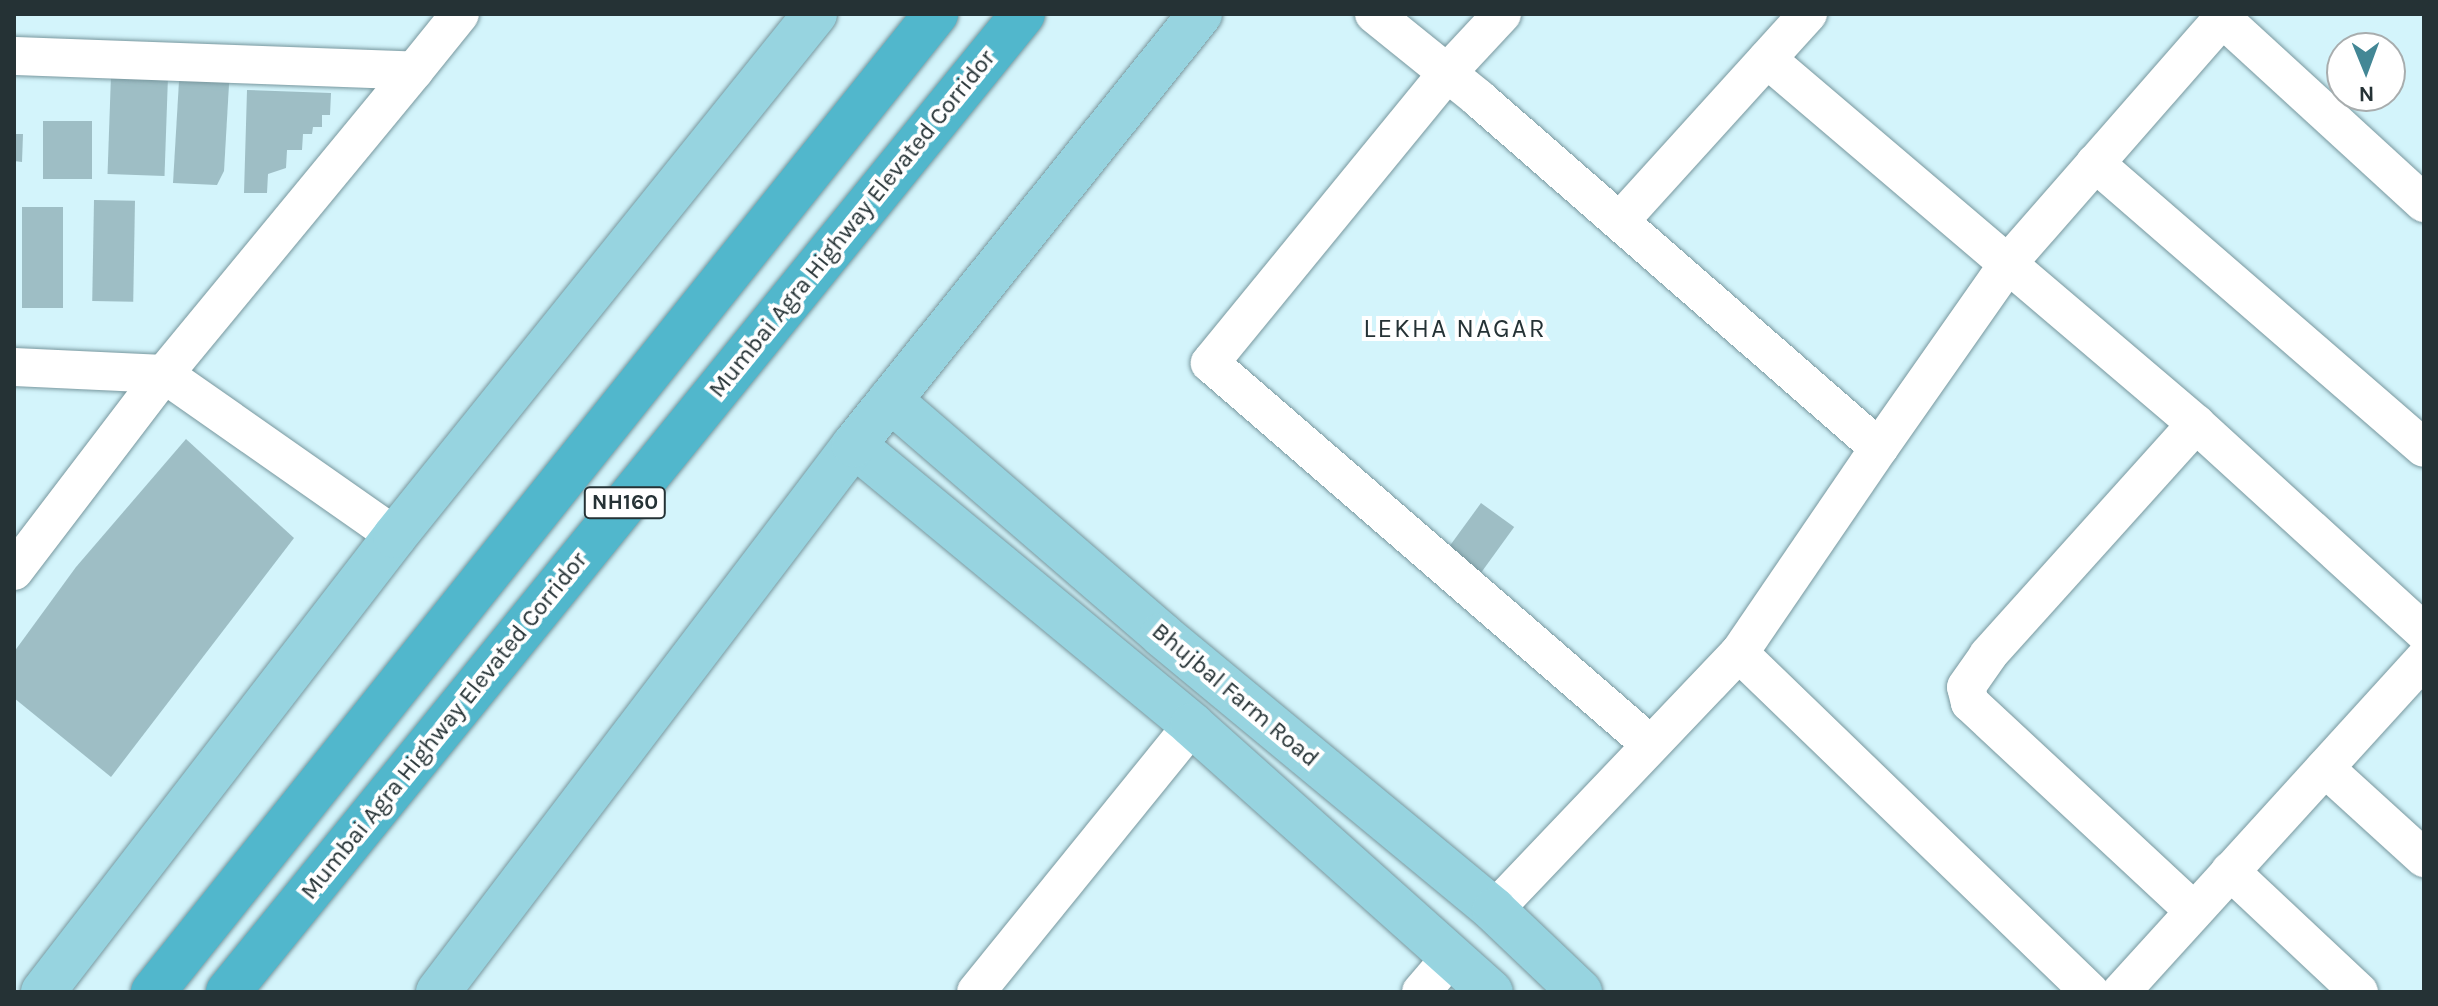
<!DOCTYPE html>
<html>
<head>
<meta charset="utf-8">
<style>
	body { margin:0 }
	#map { position:relative; width:2438px; height:1006px; overflow:hidden; background:#d3f4fb; font-family:Karla,sans-serif }
	div>[style] { position:absolute }
	.building>* { inset:0; background:#9ebec5; transform-origin:0 0 }
	.roads { filter:drop-shadow(0 0 2px #78979e) drop-shadow(0 0 2px #78979e) }
	.minor>* { height:38px; margin:-19px; padding:0 19px; transform-origin:19px; border-radius:19px; background:#fff }
	.major>* { height:44px; margin:-22px; padding:0 22px; transform-origin:22px; border-radius:22px; background:#97d4e0 }
	.highway>* { height:44px; margin:-22px; padding:0 22px; transform-origin:22px; border-radius:22px; background:#51b7cc }
	span { translate:-50% -50%; white-space:nowrap; text-align:center; line-height:1.15; -webkit-text-stroke:8px #fff; paint-order:stroke }
	.shield-label span { padding:2px 6px; background:#fff; border:2px solid; border-radius:6px; -webkit-text-stroke-width:0 }
	.shield-label { font-size:22px; color:#253235; font-weight:700 }
	.street-label { font-size:24px; color:#253235 }
	.neighbourhood-label { font-size:26px; color:#253235; letter-spacing:2px }
	.frame { position:absolute; inset:0; border:16px solid #253235; pointer-events:none }
	.north { position:absolute; left:2326px; top:32px; width:80px; height:80px; box-sizing:border-box; background:#fff; border:2px solid #a8adae; border-radius:50%; rotate:179deg; font-size:22px; font-weight:700; line-height:32px; text-align:center; color:#253235 }
	.north::after { content:''; display:block; margin:auto; width:28px; height:36px; background:#438795; clip-path:polygon(50% 0,100% 100%,50% 72%,0 100%) }
</style>
</head>
<body>
<div id="map">
	<div class="building">
		<i style="clip-path:polygon(180px 64px,230px 67px,224px 171px,217px 185px,173px 183px)"></i>
		<i style="left:111px;top:75px;width:57px;height:99px;rotate:2deg"></i>
		<i style="clip-path:polygon(247px 90px,331px 93px,330px 115px,322px 115px,322px 127px,313px 127px,312px 134px,303px 134px,302px 150px,287px 150px,286px 168px,268px 174px,267px 193px,244px 193px)"></i>
		<i style="left:43px;top:121px;width:49px;height:58px"></i>
		<i style="clip-path:polygon(14px 134px,23px 134px,22px 162px,14px 161px)"></i>
		<i style="left:94px;top:200px;width:41px;height:101px;rotate:1deg"></i>
		<i style="left:22px;top:207px;width:41px;height:101px"></i>
		<i style="clip-path:polygon(186px 439px,294px 538px,111px 777px,14px 698px,14px 652px,76px 567px)"></i>
		<i style="left:1481px;top:503px;width:41px;height:61px;rotate:36deg"></i>
	</div>
	<div class="roads">
		<div class="minor">
			<i style="left:1374px;top:14px;width:134px;rotate:38.9deg"></i>
			<i style="left:1478px;top:98px;width:532px;rotate:41.12deg"></i>
			<i style="left:1879px;top:448px;width:248px;rotate:124.3deg"></i>
			<i style="left:1502px;top:14px;width:79px;rotate:133deg"></i>
			<i style="left:1448px;top:72px;width:376px;rotate:129.3deg"></i>
			<i style="left:1210px;top:363px;width:583px;rotate:40.9deg"></i>
			<i style="left:2222px;top:18px;width:274px;rotate:42.5deg"></i>
			<i style="left:14px;top:56px;width:400px;rotate:2.1deg"></i>
			<i style="left:414px;top:71px;width:393px;rotate:129.5deg"></i>
			<i style="left:164px;top:374px;width:150px;rotate:-177.3deg"></i>
			<i style="left:1767px;top:59px;width:563px;rotate:40.39deg"></i>
			<i style="left:2196px;top:424px;width:309px;rotate:42.4deg"></i>
			<i style="left:414px;top:71px;width:73px;rotate:-51.1deg"></i>
			<i style="left:2095px;top:163px;width:435px;rotate:40.9deg"></i>
			<i style="left:1620px;top:221px;width:280px;rotate:-47.8deg"></i>
			<i style="left:1879px;top:448px;width:227px;rotate:-55deg"></i>
			<i style="left:2009px;top:262px;width:330px;rotate:-48.8deg"></i>
			<i style="left:14px;top:571px;width:248px;rotate:-52.7deg"></i>
			<i style="left:164px;top:374px;width:282px;rotate:35deg"></i>
			<i style="left:2325px;top:768px;width:134px;rotate:42.3deg"></i>
			<i style="left:2230px;top:871px;width:177px;rotate:43.2deg"></i>
			<i style="left:1494px;top:910px;width:355px;rotate:-46.4deg"></i>
			<i style="left:1739px;top:653px;width:488px;rotate:44deg"></i>
			<i style="left:2194px;top:911px;width:306px;rotate:-137.1deg"></i>
			<i style="left:1970px;top:703px;width:16px;rotate:-104deg"></i>
			<i style="left:1966px;top:687px;width:39px;rotate:-55deg"></i>
			<i style="left:1988px;top:655px;width:311px;rotate:-48deg"></i>
			<i style="left:976px;top:992px;width:343px;rotate:-51deg"></i>
			<i style="left:1421px;top:992px;width:46px;rotate:-49.4deg"></i>
			<i style="left:2121px;top:992px;width:450px;rotate:-47.7deg"></i>
		</div>
		<div class="major">
			<i style="left:890px;top:400px;width:359px;rotate:40.8deg"></i>
			<i style="left:1162px;top:635px;width:431px;rotate:39.6deg"></i>
			<i style="left:1494px;top:910px;width:119px;rotate:43.6deg"></i>
			<i style="left:854px;top:445px;width:439px;rotate:39.6deg"></i>
			<i style="left:1192px;top:725px;width:401px;rotate:41.8deg"></i>
			<i style="left:43px;top:992px;width:576px;rotate:-52.33deg"></i>
			<i style="left:395px;top:536px;width:670px;rotate:-51.18deg"></i>
			<i style="left:438px;top:992px;width:687px;rotate:-52.75deg"></i>
			<i style="left:854px;top:445px;width:553px;rotate:-51.24deg"></i>
		</div>
		<div class="highway">
			<i style="left:153px;top:992px;width:1253px;rotate:-51.32deg"></i>
			<i style="left:228px;top:992px;width:1260px;rotate:-50.89deg"></i>
		</div>
	</div>
	<div class="shield-label">
		<span style="left:625px;top:503px">NH160</span>
	</div>
	<div class="street-label">
		<span style="left:852px;top:224px;rotate:-51deg">Mumbai Agra Highway Elevated Corridor</span>
		<span style="left:1235px;top:695px;rotate:40deg">Bhujbal Farm Road</span>
		<span style="left:444px;top:726px;rotate:-51deg">Mumbai Agra Highway Elevated Corridor</span>
	</div>
	<div class="neighbourhood-label">
		<span style="left:1455px;top:329px">LEKHA NAGAR</span>
	</div>
	<div class="frame"></div>
	<div class="north">N</div>
</div>
</body>
</html>
